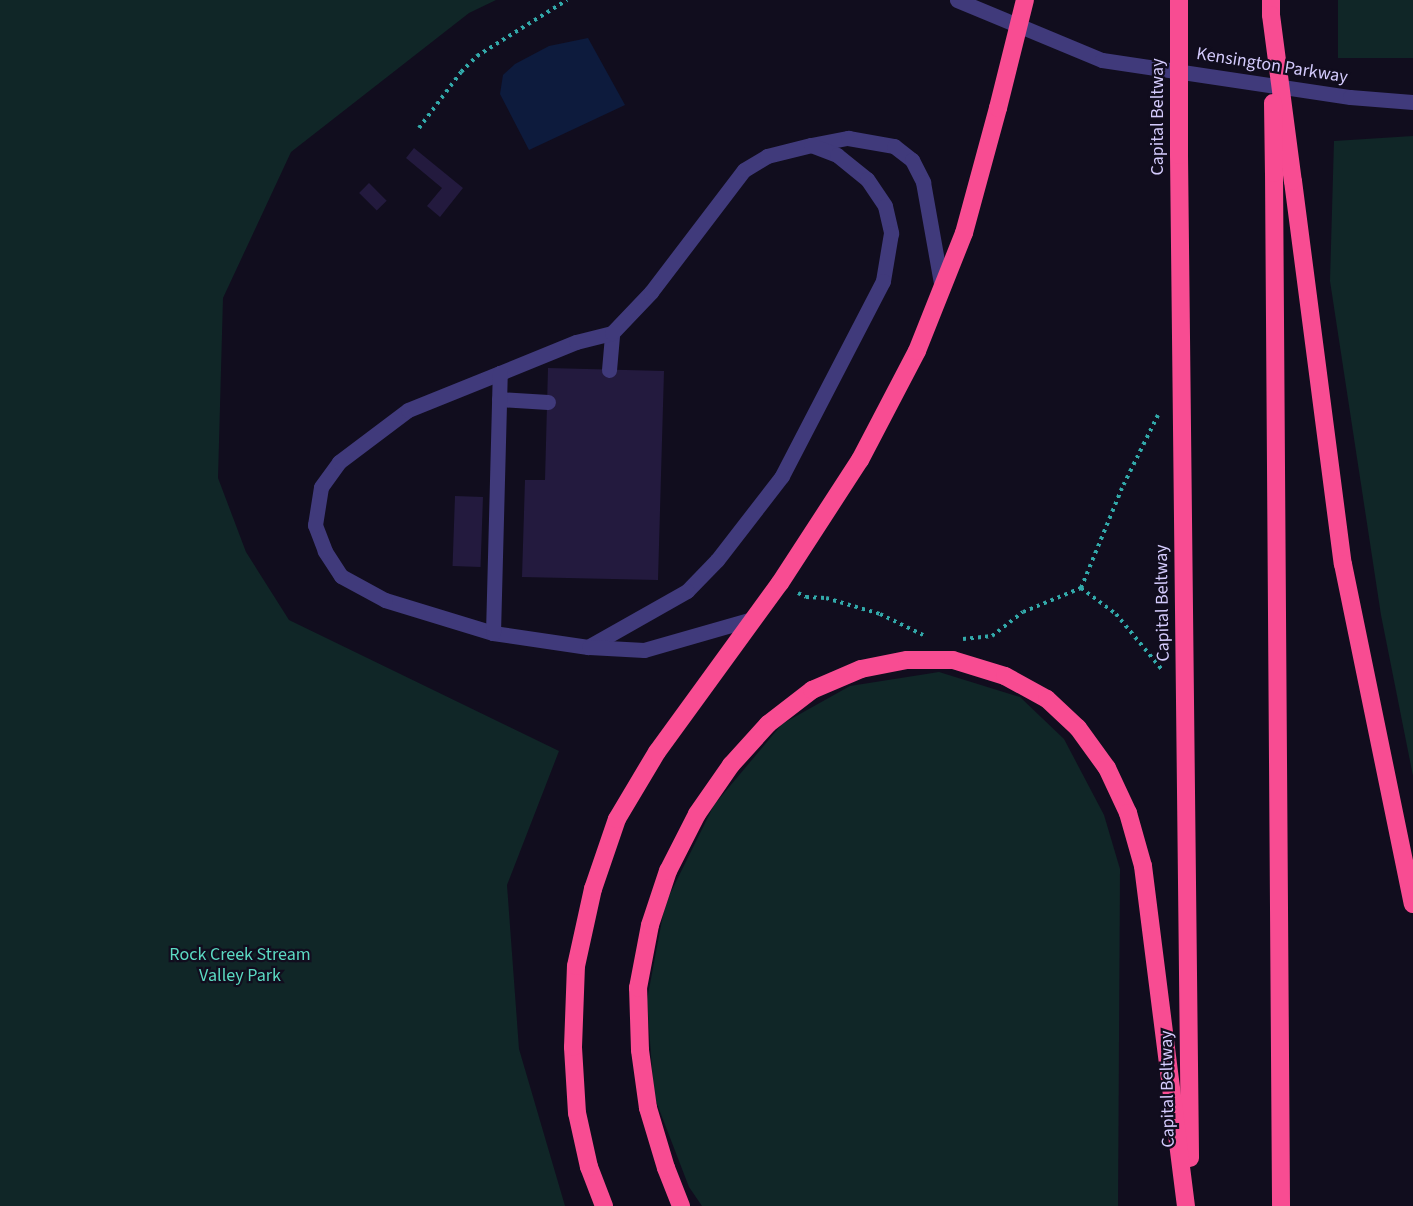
<!DOCTYPE html>
<html>
<head>
<meta charset="utf-8">
<style>
	body { margin:0 }
	#map { position:relative; width:1413px; height:1206px; overflow:hidden; background:#110d1e; font-family:"Source Sans 3",sans-serif }
	div>[style] { position:absolute }
	.green>* { inset:0; background:#102627; transform-origin:0 0 }
	.water>* { inset:0; background:#0d1b3d }
	.building>* { inset:0; background:#231a3e; transform-origin:0 0 }
	.path>* { height:4px; margin-top:-2px; transform-origin:0; background:repeating-linear-gradient(90deg,#32a9aa 0 3px,transparent 0 7.5px) }
	.service>* { height:15px; margin:-7.5px; padding:0 7.5px; transform-origin:7.5px; border-radius:7.5px; background:#403a7b }
	.tertiary>* { height:15px; margin:-7.5px; padding:0 7.5px; transform-origin:7.5px; border-radius:7.5px; background:#403a7b }
	.motorway>* { height:18px; margin:-9px; padding:0 9px; transform-origin:9px; border-radius:9px; background:#f84c92 }
	.motorway-bridge>* { height:18px; margin:-9px; padding:0 9px; transform-origin:9px; border-radius:9px; background:#f84c92 }
	span { translate:-50% -50%; white-space:nowrap; text-align:center; line-height:1.15; -webkit-text-stroke:4.5px #110d1e; paint-order:stroke }
	.street-label { font-size:18px; color:#d4cbfd }
	.park-label { font-size:18px; color:#5bd9c2 }
</style>
</head>
<body>
<div id="map">
	<div class="green">
		<i style="clip-path:polygon(0 0,496px 0,469px 13px,291px 152px,223px 298px,218px 478px,246px 552px,289px 620px,559px 751px,507px 885px,519px 1049px,565px 1206px,0 1206px)"></i>
		<i style="left:1338px;top:0;width:75px;height:58px"></i>
		<i style="clip-path:polygon(1413px 136px,1413px 776px,1381px 615px,1330px 281px,1334px 141px)"></i>
		<i style="clip-path:polygon(939px 672px,1020px 697px,1064px 739px,1104px 815px,1120px 869px,1118px 1206px,702px 1206px,689px 1187px,654px 1096px,647px 1000px,665px 904px,714px 805px,782px 724px,850px 686px)"></i>
	</div>
	<div class="water">
		<i style="clip-path:polygon(588px 38px,625px 105px,529px 150px,500px 94px,503px 75px,515px 64px,549px 46px)"></i>
	</div>
	<div class="building">
		<i style="clip-path:polygon(414px 148px,463px 188px,440px 217px,427px 206px,442px 188px,406px 158px)"></i>
		<i style="left:369px;top:183px;width:25px;height:14px;rotate:45deg"></i>
		<i style="clip-path:polygon(548px 368px,664px 371px,658px 580px,522px 577px,525px 480px,545px 480px)"></i>
		<i style="left:455px;top:496px;width:28px;height:70px;rotate:2deg"></i>
	</div>
	<div class="path">
		<i style="left:419px;top:128px;width:70px;rotate:-53.1deg"></i>
		<i style="left:461px;top:72px;width:23px;rotate:-45deg"></i>
		<i style="left:477px;top:56px;width:106px;rotate:-31.9deg"></i>
		<i style="left:1158px;top:415px;width:81px;rotate:116.3deg"></i>
		<i style="left:1122px;top:488px;width:108px;rotate:112.3deg"></i>
		<i style="left:1081px;top:588px;width:44px;rotate:36.6deg"></i>
		<i style="left:1116px;top:614px;width:74px;rotate:50.5deg"></i>
		<i style="left:798px;top:593px;width:9px;rotate:27deg"></i>
		<i style="left:806px;top:597px;width:20px;rotate:3deg"></i>
		<i style="left:826px;top:598px;width:56px;rotate:16.5deg"></i>
		<i style="left:880px;top:614px;width:48px;rotate:26deg"></i>
		<i style="left:963px;top:639px;width:29px;rotate:-6deg"></i>
		<i style="left:992px;top:636px;width:39px;rotate:-38deg"></i>
		<i style="left:1023px;top:612px;width:63px;rotate:-22.5deg"></i>
	</div>
	<div class="service">
		<i style="left:811px;top:145px;width:38px;rotate:-11deg"></i>
		<i style="left:848px;top:138px;width:47px;rotate:9.9deg"></i>
		<i style="left:894px;top:146px;width:23px;rotate:38deg"></i>
		<i style="left:912px;top:160px;width:25px;rotate:63deg"></i>
		<i style="left:923px;top:182px;width:109px;rotate:79.9deg"></i>
		<i style="left:609px;top:370px;width:37px;rotate:-85deg"></i>
		<i style="left:499px;top:399px;width:49px;rotate:3.5deg"></i>
		<i style="left:493px;top:633px;width:113px;rotate:-163deg"></i>
		<i style="left:385px;top:600px;width:50px;rotate:-151.4deg"></i>
		<i style="left:341px;top:576px;width:30px;rotate:-123deg"></i>
		<i style="left:325px;top:551px;width:28px;rotate:-111deg"></i>
		<i style="left:315px;top:525px;width:38px;rotate:-81deg"></i>
		<i style="left:321px;top:487px;width:31px;rotate:-54deg"></i>
		<i style="left:339px;top:462px;width:86px;rotate:-37deg"></i>
		<i style="left:408px;top:410px;width:99px;rotate:-21.9deg"></i>
		<i style="left:500px;top:373px;width:82px;rotate:-22.2deg"></i>
		<i style="left:576px;top:342px;width:37px;rotate:-14deg"></i>
		<i style="left:612px;top:333px;width:57px;rotate:-46.4deg"></i>
		<i style="left:651px;top:292px;width:153px;rotate:-52.7deg"></i>
		<i style="left:744px;top:170px;width:27px;rotate:-31deg"></i>
		<i style="left:767px;top:156px;width:45px;rotate:-14deg"></i>
		<i style="left:811px;top:145px;width:28px;rotate:21deg"></i>
		<i style="left:837px;top:155px;width:38px;rotate:39deg"></i>
		<i style="left:867px;top:179px;width:32px;rotate:56deg"></i>
		<i style="left:885px;top:206px;width:28px;rotate:77deg"></i>
		<i style="left:891px;top:233px;width:49px;rotate:99.5deg"></i>
		<i style="left:883px;top:281px;width:220px;rotate:117.4deg"></i>
		<i style="left:782px;top:476px;width:106px;rotate:127.7deg"></i>
		<i style="left:717px;top:560px;width:43px;rotate:134.1deg"></i>
		<i style="left:687px;top:591px;width:114px;rotate:150.5deg"></i>
		<i style="left:588px;top:647px;width:96px;rotate:-171.6deg"></i>
		<i style="left:493px;top:633px;width:260px;rotate:-88.5deg"></i>
		<i style="left:589px;top:647px;width:55px;rotate:3.1deg"></i>
		<i style="left:644px;top:650px;width:112px;rotate:-16deg"></i>
	</div>
	<div class="tertiary">
		<i style="left:957px;top:0;width:157px;rotate:22.5deg"></i>
		<i style="left:1102px;top:60px;width:251px;rotate:8.5deg"></i>
		<i style="left:1350px;top:97px;width:63px;rotate:4.5deg"></i>
	</div>
	<div class="motorway">
		<i style="left:1271px;top:0;width:15px;rotate:90deg"></i>
		<i style="left:1179px;top:155px;width:1003px;rotate:89.37deg"></i>
		<i style="left:1274px;top:173px;width:1033px;rotate:89.61deg"></i>
		<i style="left:1293px;top:181px;width:386px;rotate:82.6deg"></i>
		<i style="left:1343px;top:564px;width:347px;rotate:78.4deg"></i>
		<i style="left:604px;top:1206px;width:42px;rotate:-111deg"></i>
		<i style="left:589px;top:1167px;width:55px;rotate:-102.5deg"></i>
		<i style="left:577px;top:1113px;width:66px;rotate:-93.5deg"></i>
		<i style="left:573px;top:1047px;width:81px;rotate:-87.9deg"></i>
		<i style="left:576px;top:966px;width:79px;rotate:-77.6deg"></i>
		<i style="left:593px;top:889px;width:74px;rotate:-71.1deg"></i>
		<i style="left:617px;top:819px;width:78px;rotate:-59.2deg"></i>
		<i style="left:657px;top:752px;width:209px;rotate:-54deg"></i>
		<i style="left:780px;top:583px;width:147px;rotate:-57deg"></i>
		<i style="left:860px;top:460px;width:123px;rotate:-62.4deg"></i>
		<i style="left:917px;top:351px;width:127px;rotate:-68.3deg"></i>
		<i style="left:964px;top:233px;width:130px;rotate:-74.8deg"></i>
		<i style="left:681px;top:1206px;width:41px;rotate:-111.5deg"></i>
		<i style="left:666px;top:1168px;width:63px;rotate:-106.7deg"></i>
		<i style="left:648px;top:1108px;width:59px;rotate:-97.9deg"></i>
		<i style="left:640px;top:1050px;width:62px;rotate:-91.8deg"></i>
		<i style="left:638px;top:988px;width:64px;rotate:-79.2deg"></i>
		<i style="left:650px;top:925px;width:57px;rotate:-71.6deg"></i>
		<i style="left:668px;top:871px;width:64px;rotate:-63deg"></i>
		<i style="left:697px;top:814px;width:60px;rotate:-55.2deg"></i>
		<i style="left:731px;top:765px;width:55px;rotate:-47.9deg"></i>
		<i style="left:768px;top:724px;width:56px;rotate:-37.7deg"></i>
		<i style="left:812px;top:690px;width:53px;rotate:-23.2deg"></i>
		<i style="left:861px;top:669px;width:47px;rotate:-11.1deg"></i>
		<i style="left:907px;top:660px;width:46px"></i>
		<i style="left:953px;top:660px;width:54px;rotate:17.1deg"></i>
		<i style="left:1005px;top:676px;width:48px;rotate:28.7deg"></i>
		<i style="left:1047px;top:699px;width:42px;rotate:43.1deg"></i>
		<i style="left:1078px;top:728px;width:49px;rotate:54.1deg"></i>
		<i style="left:1107px;top:768px;width:50px;rotate:65deg"></i>
		<i style="left:1128px;top:813px;width:55px;rotate:74.2deg"></i>
		<i style="left:1143px;top:866px;width:343px;rotate:82.8deg"></i>
	</div>
	<div class="motorway-bridge">
		<i style="left:1179px;top:0;width:155px;rotate:90deg"></i>
		<i style="left:1271px;top:15px;width:167px;rotate:82.5deg"></i>
		<i style="left:1273px;top:103px;width:70px;rotate:89.2deg"></i>
		<i style="left:998px;top:108px;width:111px;rotate:-76deg"></i>
	</div>
	<div class="street-label">
		<span style="left:1272px;top:66px;rotate:9deg">Kensington Parkway</span>
		<span style="left:1158px;top:117px;rotate:-90deg">Capital Beltway</span>
		<span style="left:1163px;top:603px;rotate:-91deg">Capital Beltway</span>
		<span style="left:1168px;top:1089px;rotate:-91deg">Capital Beltway</span>
	</div>
	<div class="park-label">
		<span style="left:240px;top:966px">Rock Creek Stream<br>Valley Park</span>
	</div>
</div>
</body>
</html>
